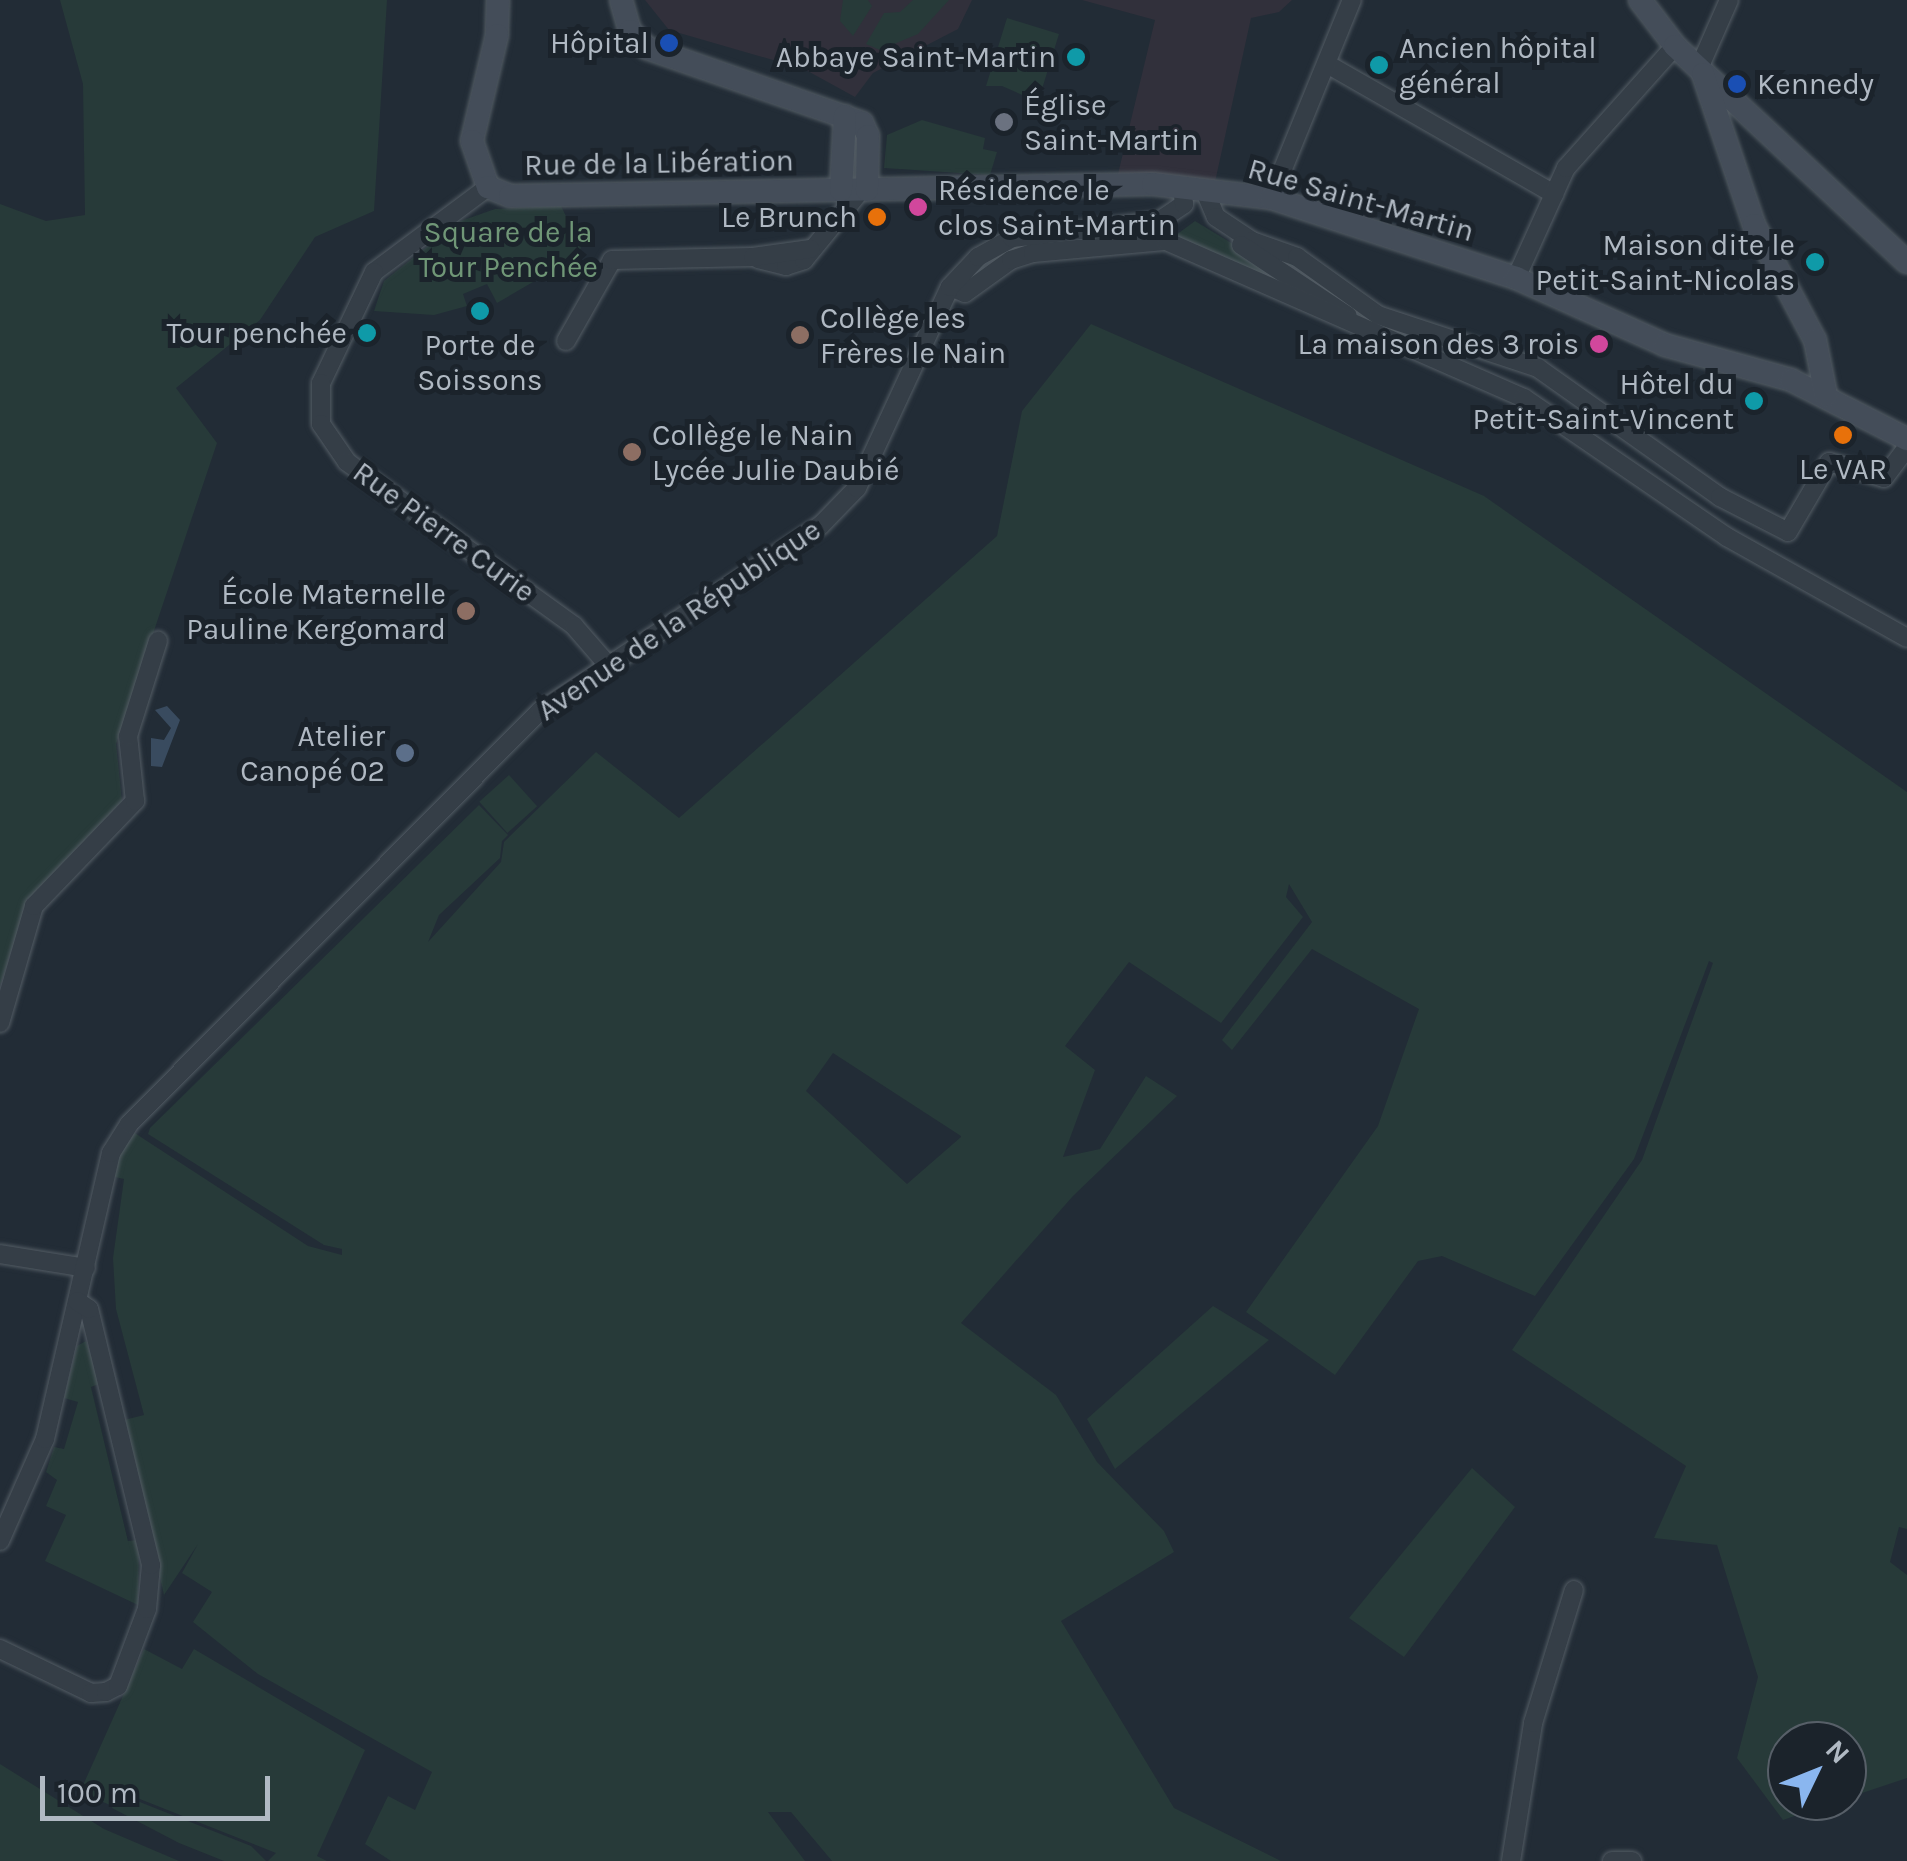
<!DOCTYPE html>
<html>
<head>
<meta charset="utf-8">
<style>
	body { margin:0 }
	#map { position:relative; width:1907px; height:1861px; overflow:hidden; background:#222c36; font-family:Karla,sans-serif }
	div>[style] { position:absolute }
	.medical>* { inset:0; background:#31303b }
	.green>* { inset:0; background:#273a39; transform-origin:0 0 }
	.water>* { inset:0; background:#394b5f }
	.roads { filter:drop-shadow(0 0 2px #535c64) drop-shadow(0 0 2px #535c64) }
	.street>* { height:18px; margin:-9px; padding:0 9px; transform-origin:9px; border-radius:9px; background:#353e47 }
	.secondary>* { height:22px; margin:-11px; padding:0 11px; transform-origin:11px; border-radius:11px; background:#444d59 }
	.dots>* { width:28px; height:28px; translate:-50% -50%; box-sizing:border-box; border:5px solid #1b232b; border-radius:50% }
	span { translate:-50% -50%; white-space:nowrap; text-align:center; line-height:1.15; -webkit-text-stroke:10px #1b232b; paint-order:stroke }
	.poi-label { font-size:30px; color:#b0b9c3 }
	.right { translate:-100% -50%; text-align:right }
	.left { translate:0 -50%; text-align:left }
	.street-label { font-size:30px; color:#b0b9c3 }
	.park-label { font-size:30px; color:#709777 }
	.north { position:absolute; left:1767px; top:1721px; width:100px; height:100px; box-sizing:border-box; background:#1b232b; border:2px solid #575f68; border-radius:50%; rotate:47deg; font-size:28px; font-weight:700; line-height:40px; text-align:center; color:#b0b9c3 }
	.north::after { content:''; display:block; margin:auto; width:35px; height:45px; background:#8ab6ef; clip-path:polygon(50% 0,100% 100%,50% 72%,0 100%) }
	.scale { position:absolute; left:40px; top:1776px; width:230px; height:45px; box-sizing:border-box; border:5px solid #b0b9c3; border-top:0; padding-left:12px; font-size:30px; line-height:35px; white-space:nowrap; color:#b0b9c3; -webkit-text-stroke:8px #1b232b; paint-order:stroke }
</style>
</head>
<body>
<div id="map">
	<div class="medical">
		<i style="clip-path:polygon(645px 0,972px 0,958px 29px,873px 73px,855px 97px,804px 69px,669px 30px)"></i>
		<i style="clip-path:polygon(1082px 0,1292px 0,1279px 12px,1251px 18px,1215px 182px,1118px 174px,1155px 20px)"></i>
	</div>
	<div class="green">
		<i style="clip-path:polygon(60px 0,387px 0,374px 211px,315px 237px,260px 320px,176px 388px,217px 443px,116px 744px,122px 801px,27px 903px,0 986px,0 204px,46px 221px,85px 215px,83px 84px)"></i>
		<i style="clip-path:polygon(843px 0,868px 0,872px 6px,853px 36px,840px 21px)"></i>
		<i style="clip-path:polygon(913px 0,949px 0,918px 34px,880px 50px,866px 44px,884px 13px,900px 12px)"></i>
		<i style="clip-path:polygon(1007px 18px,1059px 34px,1038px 102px,1002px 86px,986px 86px)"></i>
		<i style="clip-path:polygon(922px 120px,985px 138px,983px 149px,997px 152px,990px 175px,884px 168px,887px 135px)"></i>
		<i style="clip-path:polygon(561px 206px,581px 247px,578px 256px,497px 303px,487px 284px,463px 294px,467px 306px,434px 315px,374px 311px,384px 281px,458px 222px,495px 209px)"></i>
		<i style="clip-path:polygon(1195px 221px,1327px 301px,1172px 238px)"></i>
		<i style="clip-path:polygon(evenodd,1091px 324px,1484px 496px,1907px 792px,1907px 1529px,1899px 1527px,1890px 1562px,1907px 1575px,1907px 1778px,1847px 1798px,1847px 1741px,1787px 1741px,1787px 1801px,1838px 1801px,1783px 1820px,1737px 1758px,1758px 1677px,1717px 1545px,1654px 1538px,1686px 1466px,1512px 1350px,1642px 1160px,1713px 963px,1709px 961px,1634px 1159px,1535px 1296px,1442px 1256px,1418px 1261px,1335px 1375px,1246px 1312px,1378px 1126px,1419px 1009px,1312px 949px,1232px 1050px,1222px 1040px,1312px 922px,1289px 884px,1286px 897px,1303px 917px,1221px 1023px,1129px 962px,1065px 1046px,1095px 1070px,1063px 1157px,1100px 1149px,1146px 1076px,1177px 1096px,1073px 1196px,961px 1323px,1056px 1395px,1097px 1462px,1164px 1531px,1174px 1552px,1061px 1621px,1174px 1808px,1281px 1861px,832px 1861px,791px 1812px,768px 1812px,805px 1861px,391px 1861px,365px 1844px,388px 1796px,415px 1810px,432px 1772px,258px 1674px,193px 1622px,212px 1592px,182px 1573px,198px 1544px,164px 1595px,124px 1420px,144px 1415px,116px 1309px,113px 1258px,124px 1179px,110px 1176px,130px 1130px,308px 1246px,342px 1255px,342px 1249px,324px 1245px,148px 1134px,150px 1128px,479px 805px,508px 835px,502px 841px,500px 858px,439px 915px,428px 942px,501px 862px,504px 842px,596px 752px,679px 818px,997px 536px,1022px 411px,1091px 324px,833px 1053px,961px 1136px,961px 1137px,907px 1184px,806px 1091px,833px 1053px)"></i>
		<i style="left:509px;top:775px;width:42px;height:40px;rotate:48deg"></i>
		<i style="clip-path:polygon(1213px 1306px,1269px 1340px,1115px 1469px,1087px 1419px)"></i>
		<i style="clip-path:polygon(86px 1341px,101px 1383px,91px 1387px,128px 1541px,139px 1540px,138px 1605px,45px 1561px,66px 1515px,46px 1506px,57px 1480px,46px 1472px,54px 1447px,64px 1449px,78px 1402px,64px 1398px,77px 1346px)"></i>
		<i style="clip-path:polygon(1472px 1468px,1515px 1507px,1404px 1657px,1349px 1618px)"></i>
		<i style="clip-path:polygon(144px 1649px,182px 1669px,194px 1649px,365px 1750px,317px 1856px,327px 1861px,268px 1861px,276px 1853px,117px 1790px,110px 1805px,80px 1792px)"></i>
		<i style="clip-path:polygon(0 1764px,104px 1829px,179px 1861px,0 1861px)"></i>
		<i style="clip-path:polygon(117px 1793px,251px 1846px,266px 1861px,224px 1861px,179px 1843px,112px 1808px)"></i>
	</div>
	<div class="water">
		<i style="clip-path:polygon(167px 706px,180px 720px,162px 767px,151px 766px,151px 738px,164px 740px,171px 728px,155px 710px)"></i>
	</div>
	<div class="roads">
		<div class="street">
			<i style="left:1327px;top:64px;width:262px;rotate:29.8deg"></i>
			<i style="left:1700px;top:66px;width:72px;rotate:-66.3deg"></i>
			<i style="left:488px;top:187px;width:142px;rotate:143.3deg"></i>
			<i style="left:374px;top:272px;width:123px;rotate:115.5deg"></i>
			<i style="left:321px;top:383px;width:41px;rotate:90deg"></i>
			<i style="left:321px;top:424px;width:46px;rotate:55.6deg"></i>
			<i style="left:347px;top:462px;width:280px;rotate:35.8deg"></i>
			<i style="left:574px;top:626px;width:50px;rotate:49deg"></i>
			<i style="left:1204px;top:189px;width:30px;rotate:67deg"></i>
			<i style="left:1216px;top:217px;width:43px;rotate:33.7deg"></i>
			<i style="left:1252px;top:241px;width:48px;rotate:19.6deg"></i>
			<i style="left:1297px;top:257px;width:100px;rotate:35.6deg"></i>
			<i style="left:1378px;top:315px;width:169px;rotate:18.3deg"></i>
			<i style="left:1538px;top:368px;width:223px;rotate:35.3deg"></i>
			<i style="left:1720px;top:497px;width:76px;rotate:27.2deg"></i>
			<i style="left:1788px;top:532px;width:81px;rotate:-59.6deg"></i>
			<i style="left:1829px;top:462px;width:57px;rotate:16.2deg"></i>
			<i style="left:1884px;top:478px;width:38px;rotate:-53deg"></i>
			<i style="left:1271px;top:198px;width:214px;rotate:-67.8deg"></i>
			<i style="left:1241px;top:245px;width:128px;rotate:33.6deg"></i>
			<i style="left:758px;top:259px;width:29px;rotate:14deg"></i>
			<i style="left:786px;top:266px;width:19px;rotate:-18deg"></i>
			<i style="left:804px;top:260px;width:90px;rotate:-50.8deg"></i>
			<i style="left:1516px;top:278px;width:121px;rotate:-65.6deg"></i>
			<i style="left:1566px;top:168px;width:164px;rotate:-48.2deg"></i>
			<i style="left:950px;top:287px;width:16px;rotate:22deg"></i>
			<i style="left:965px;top:293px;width:57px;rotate:-35.7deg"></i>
			<i style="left:1011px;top:260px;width:23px;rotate:-18deg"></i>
			<i style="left:1033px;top:253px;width:134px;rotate:-5.2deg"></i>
			<i style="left:1166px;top:241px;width:391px;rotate:23.7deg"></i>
			<i style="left:1524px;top:398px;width:246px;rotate:34.4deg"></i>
			<i style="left:1727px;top:537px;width:206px;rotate:29.3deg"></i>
			<i style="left:566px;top:341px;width:93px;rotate:-60.4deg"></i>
			<i style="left:612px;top:260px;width:141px;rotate:-1.2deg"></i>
			<i style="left:753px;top:257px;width:58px;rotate:-8deg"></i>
			<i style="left:0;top:1023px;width:122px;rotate:-73.8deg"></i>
			<i style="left:34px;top:906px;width:146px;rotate:-46.1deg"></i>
			<i style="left:135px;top:801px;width:65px;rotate:-96.1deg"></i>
			<i style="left:128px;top:736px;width:100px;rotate:-72.5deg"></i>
			<i style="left:0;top:1254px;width:87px;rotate:9.2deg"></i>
			<i style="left:0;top:1541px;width:111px;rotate:-66.2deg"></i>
			<i style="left:45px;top:1439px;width:294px;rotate:-77deg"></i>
			<i style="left:111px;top:1153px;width:34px;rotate:-58deg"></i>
			<i style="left:129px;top:1124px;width:583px;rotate:-45.14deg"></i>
			<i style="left:540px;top:711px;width:336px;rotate:-33.5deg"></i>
			<i style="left:820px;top:526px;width:53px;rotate:-45.8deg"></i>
			<i style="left:857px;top:488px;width:221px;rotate:-65.2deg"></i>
			<i style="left:950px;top:287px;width:41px;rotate:-47deg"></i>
			<i style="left:978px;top:257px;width:39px;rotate:-29deg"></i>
			<i style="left:1012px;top:238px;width:148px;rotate:-6.6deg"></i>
			<i style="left:1159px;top:221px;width:30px;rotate:-34deg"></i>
			<i style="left:1184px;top:204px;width:18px;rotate:-96deg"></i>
			<i style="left:0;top:1649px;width:101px;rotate:25.8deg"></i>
			<i style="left:91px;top:1693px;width:15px;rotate:-4deg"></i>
			<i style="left:106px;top:1692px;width:13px;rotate:-27deg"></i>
			<i style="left:118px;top:1686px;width:82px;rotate:-69.4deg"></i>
			<i style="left:147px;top:1609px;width:44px;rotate:-84.8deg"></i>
			<i style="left:151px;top:1565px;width:263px;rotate:-103.6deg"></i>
			<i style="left:89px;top:1309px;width:14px;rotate:-146deg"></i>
			<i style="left:1511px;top:1861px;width:140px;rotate:-80.9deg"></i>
			<i style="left:1533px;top:1723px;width:139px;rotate:-72.9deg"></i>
			<i style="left:1612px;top:1861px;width:20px"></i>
		</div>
		<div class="secondary">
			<i style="left:498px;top:0;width:35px;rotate:92deg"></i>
			<i style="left:497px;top:35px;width:109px;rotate:103.3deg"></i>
			<i style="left:472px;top:141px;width:49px;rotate:70.8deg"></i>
			<i style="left:488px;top:187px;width:24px;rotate:22deg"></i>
			<i style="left:510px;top:196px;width:643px;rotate:-1.07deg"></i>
			<i style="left:1153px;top:184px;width:119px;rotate:6.8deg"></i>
			<i style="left:1271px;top:198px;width:258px;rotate:18.1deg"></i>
			<i style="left:1516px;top:278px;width:163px;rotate:24.2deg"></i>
			<i style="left:1665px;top:345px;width:131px;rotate:15.5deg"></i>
			<i style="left:1791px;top:380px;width:130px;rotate:27deg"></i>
			<i style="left:621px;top:0;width:32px;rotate:74deg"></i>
			<i style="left:630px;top:31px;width:24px;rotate:45deg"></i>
			<i style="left:647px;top:48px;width:228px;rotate:19.2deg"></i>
			<i style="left:862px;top:123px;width:14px;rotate:65deg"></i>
			<i style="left:868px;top:136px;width:54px;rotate:91.1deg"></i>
			<i style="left:1640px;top:0;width:58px;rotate:52.7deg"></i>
			<i style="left:1675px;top:46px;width:317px;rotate:43deg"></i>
			<i style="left:1703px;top:74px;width:159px;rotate:71.3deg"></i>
			<i style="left:1754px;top:225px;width:130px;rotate:62.1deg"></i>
			<i style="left:1815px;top:340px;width:56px;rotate:78.7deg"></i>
			<i style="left:841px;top:190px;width:74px;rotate:-86.9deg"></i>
		</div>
	</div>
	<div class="dots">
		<i style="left:669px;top:43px;background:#1a4fb4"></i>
		<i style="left:1076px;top:57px;background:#0f9aa8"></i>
		<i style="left:1379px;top:65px;background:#0f9aa8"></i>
		<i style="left:1737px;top:84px;background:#1a4fb4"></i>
		<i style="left:1004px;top:122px;background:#6b7280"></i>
		<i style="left:918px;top:207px;background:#d1479c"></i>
		<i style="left:877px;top:217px;background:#e8710a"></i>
		<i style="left:1815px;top:262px;background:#0f9aa8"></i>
		<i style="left:480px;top:311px;background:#0f9aa8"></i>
		<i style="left:367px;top:333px;background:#0f9aa8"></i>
		<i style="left:800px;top:335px;background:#8d6e63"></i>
		<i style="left:1599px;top:344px;background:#d1479c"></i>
		<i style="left:1754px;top:401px;background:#0f9aa8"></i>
		<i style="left:1843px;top:435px;background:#e8710a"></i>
		<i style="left:632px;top:452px;background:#8d6e63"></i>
		<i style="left:466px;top:611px;background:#8d6e63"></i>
		<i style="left:405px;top:753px;background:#5c6f8a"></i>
	</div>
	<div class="poi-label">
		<span class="right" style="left:649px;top:43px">Hôpital</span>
		<span class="left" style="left:1399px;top:65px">Ancien hôpital<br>général</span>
		<span class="right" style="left:1056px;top:57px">Abbaye Saint-Martin</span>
		<span class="left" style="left:1757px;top:84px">Kennedy</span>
		<span class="left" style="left:1024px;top:122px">Église<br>Saint-Martin</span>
		<span class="left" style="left:938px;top:207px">Résidence le<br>clos Saint-Martin</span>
		<span class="right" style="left:857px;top:217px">Le Brunch</span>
		<span class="right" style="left:1795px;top:262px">Maison dite le<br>Petit-Saint-Nicolas</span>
		<span class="left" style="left:820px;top:335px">Collège les<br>Frères le Nain</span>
		<span class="right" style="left:347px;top:333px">Tour penchée</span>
		<span class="right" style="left:1579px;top:344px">La maison des 3 rois</span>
		<span style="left:480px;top:362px">Porte de<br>Soissons</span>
		<span class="right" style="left:1734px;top:401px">Hôtel du<br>Petit-Saint-Vincent</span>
		<span class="left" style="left:652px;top:452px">Collège le Nain<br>Lycée Julie Daubié</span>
		<span style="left:1843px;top:469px">Le VAR</span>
		<span class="right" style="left:446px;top:611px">École Maternelle<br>Pauline Kergomard</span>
		<span class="right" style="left:385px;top:753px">Atelier<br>Canopé 02</span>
	</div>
	<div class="street-label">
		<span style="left:659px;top:163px;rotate:-1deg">Rue de la Libération</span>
		<span style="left:1361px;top:200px;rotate:16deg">Rue Saint-Martin</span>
		<span style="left:444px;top:532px;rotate:36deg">Rue Pierre Curie</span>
		<span style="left:679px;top:620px;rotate:-34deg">Avenue de la République</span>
	</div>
	<div class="park-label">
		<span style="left:508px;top:249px">Square de la<br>Tour Penchée</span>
	</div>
	<div class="north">N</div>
	<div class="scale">100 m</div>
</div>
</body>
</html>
